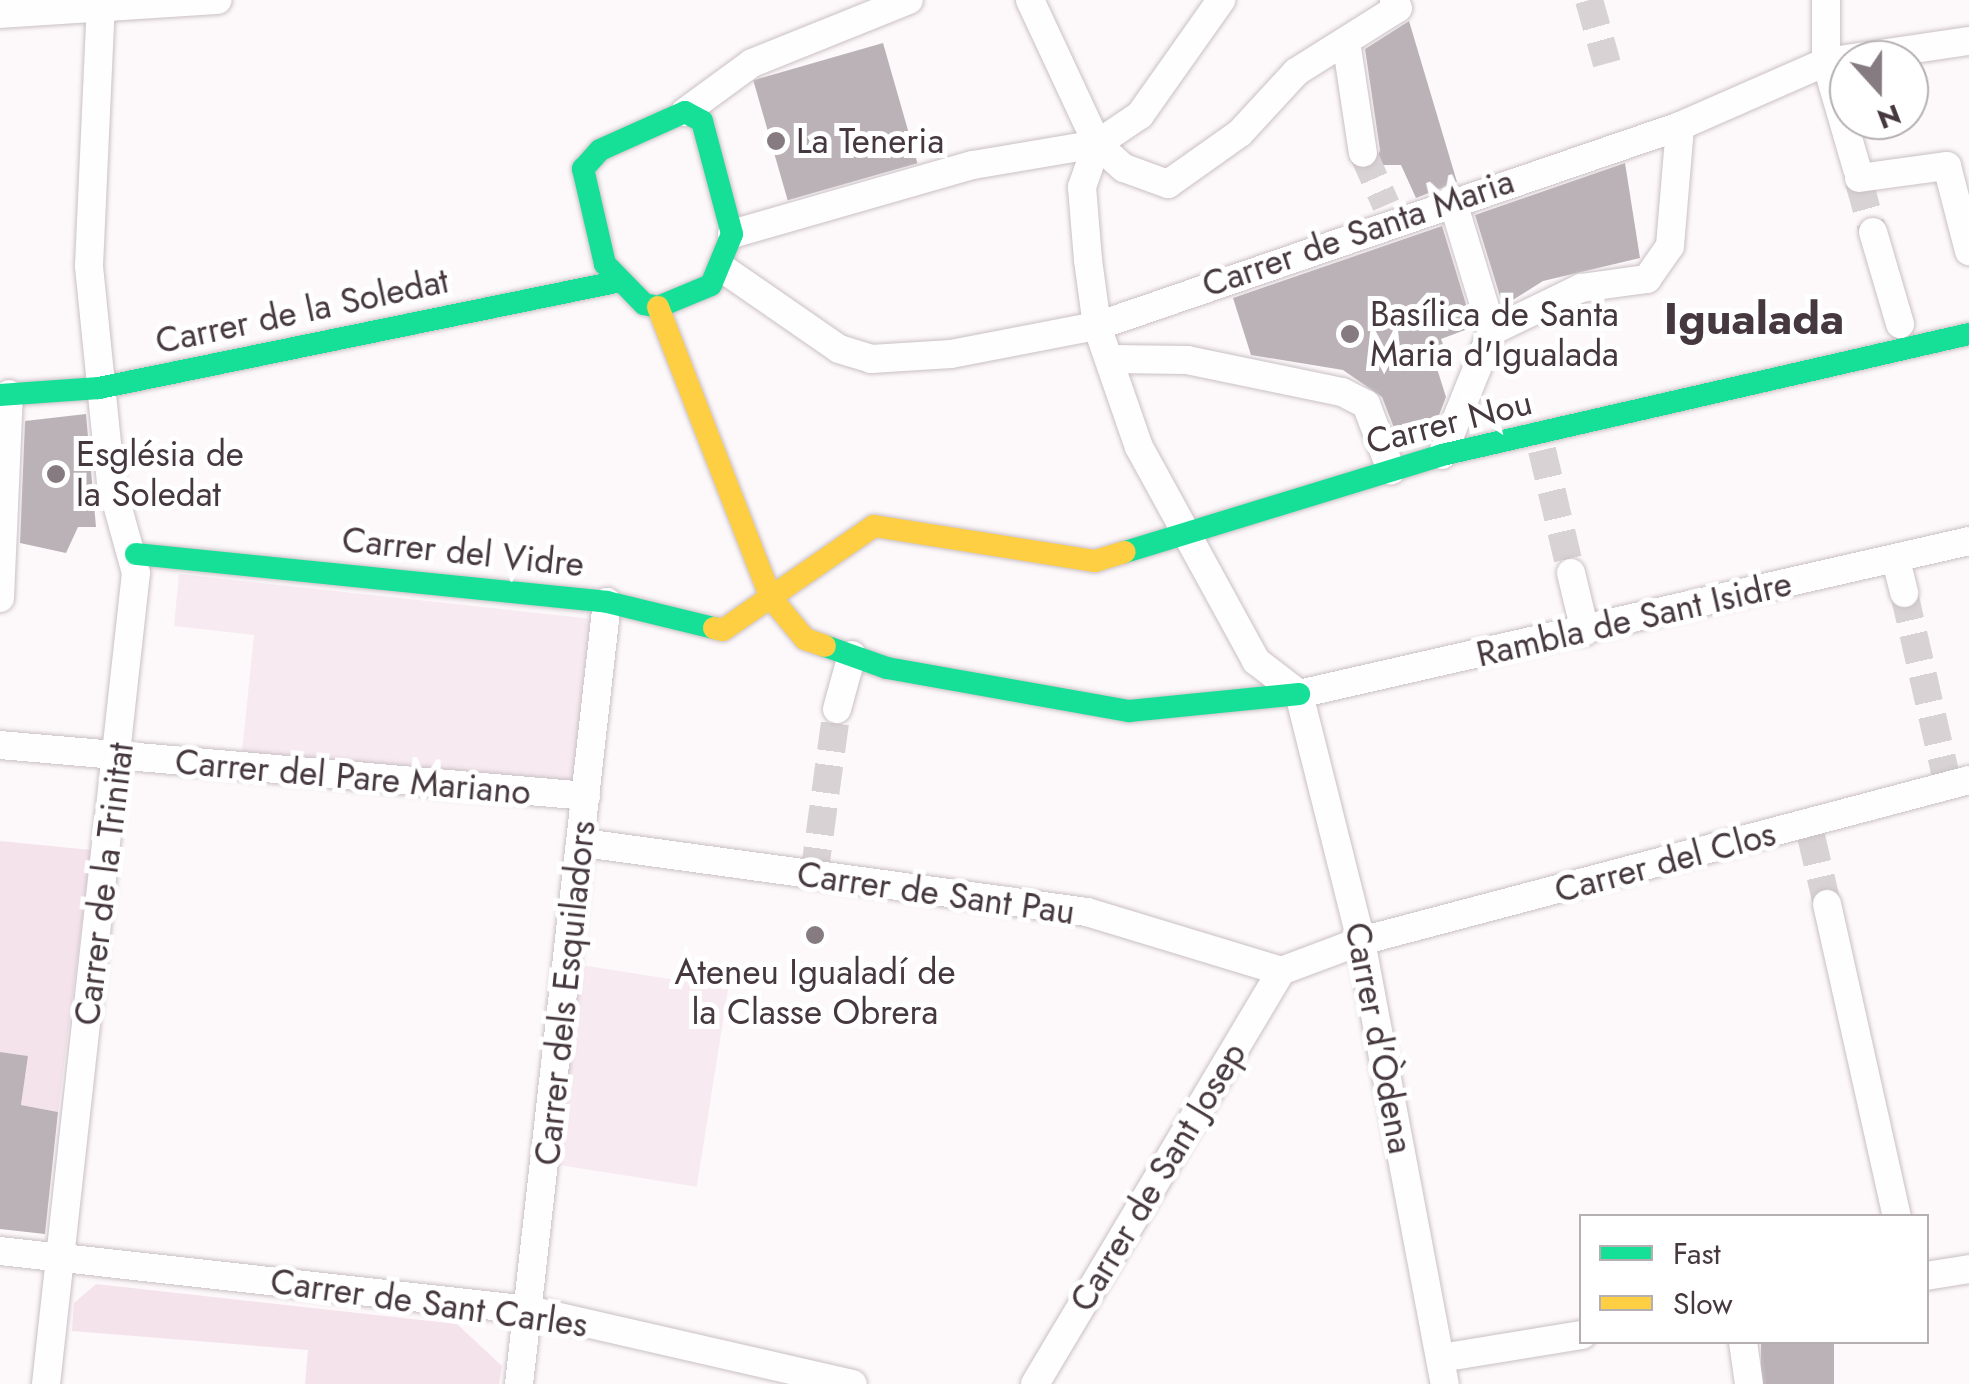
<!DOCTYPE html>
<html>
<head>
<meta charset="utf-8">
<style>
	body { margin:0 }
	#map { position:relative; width:1969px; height:1384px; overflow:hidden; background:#fdf8fa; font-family:Jost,sans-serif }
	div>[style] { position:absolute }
	.built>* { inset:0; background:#f7eaf0; transform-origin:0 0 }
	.green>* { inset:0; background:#f5e3ec }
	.building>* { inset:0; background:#bab2b6; transform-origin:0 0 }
	.street-tunnel>* { height:28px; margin-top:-14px; transform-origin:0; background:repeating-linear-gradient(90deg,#d8d2d5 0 28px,transparent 0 42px) }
	.roads { filter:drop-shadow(0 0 2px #c9c0c5) drop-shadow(0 0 2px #c9c0c5) }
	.street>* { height:28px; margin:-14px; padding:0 14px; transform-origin:14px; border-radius:14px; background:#fffefe }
	.fast>* { height:22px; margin:-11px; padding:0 11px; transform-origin:11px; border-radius:11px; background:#16e098 }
	.slow>* { height:22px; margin:-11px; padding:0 11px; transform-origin:11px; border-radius:11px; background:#ffcf43 }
	.dots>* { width:28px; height:28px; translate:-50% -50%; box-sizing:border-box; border:5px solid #fff; border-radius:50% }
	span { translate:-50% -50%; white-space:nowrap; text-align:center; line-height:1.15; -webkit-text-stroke:10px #fff; paint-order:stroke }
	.poi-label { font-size:35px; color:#46383f }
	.left { translate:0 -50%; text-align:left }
	.street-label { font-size:35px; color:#46383f }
	.district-label { font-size:45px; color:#46383f; font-weight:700 }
	.legend { position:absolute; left:1579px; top:1214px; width:350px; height:130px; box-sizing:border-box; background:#fff; border:2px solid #b5afb2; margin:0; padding:12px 18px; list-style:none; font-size:30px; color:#46383f }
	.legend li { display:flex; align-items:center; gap:20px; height:50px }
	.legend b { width:50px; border:2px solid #b5afb2 }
	.north { position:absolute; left:1829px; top:40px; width:100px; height:100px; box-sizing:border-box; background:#fff; border:2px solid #b5afb2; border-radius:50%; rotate:159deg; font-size:28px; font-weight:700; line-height:40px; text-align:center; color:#46383f }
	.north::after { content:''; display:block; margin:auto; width:35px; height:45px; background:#867b80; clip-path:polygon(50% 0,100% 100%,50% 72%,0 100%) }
</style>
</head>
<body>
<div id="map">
	<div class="built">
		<i style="clip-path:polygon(179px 574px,592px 619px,573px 783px,242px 752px,254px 635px,174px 626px)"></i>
		<i style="left:581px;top:965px;width:149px;height:201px;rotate:9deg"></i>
	</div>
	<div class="green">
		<i style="clip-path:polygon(0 841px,91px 850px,58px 1112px,21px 1105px,28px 1056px,0 1052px)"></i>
		<i style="clip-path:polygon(96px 1284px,457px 1324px,502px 1366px,499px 1384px,305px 1384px,308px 1350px,72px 1331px,74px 1303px)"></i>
	</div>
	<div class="building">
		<i style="clip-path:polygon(1409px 21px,1457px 182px,1416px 198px,1401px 165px,1375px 165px,1380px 150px,1365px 49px)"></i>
		<i style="left:883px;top:43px;width:125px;height:135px;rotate:74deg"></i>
		<i style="clip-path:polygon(1625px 163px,1640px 258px,1543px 281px,1503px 306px,1475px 215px)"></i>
		<i style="clip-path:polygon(1442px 226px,1473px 327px,1441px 339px,1447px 355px,1434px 359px,1446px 397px,1433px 431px,1414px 438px,1394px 428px,1382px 397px,1343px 370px,1251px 355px,1233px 298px)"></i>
		<i style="clip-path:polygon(86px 414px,96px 527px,78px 527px,66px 553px,20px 543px,25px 421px)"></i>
		<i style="clip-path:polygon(0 1052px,28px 1056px,21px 1105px,58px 1112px,45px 1234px,0 1229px)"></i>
		<i style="left:1761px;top:1342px;width:73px;height:42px"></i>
	</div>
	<div class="street-tunnel">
		<i style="left:1589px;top:0;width:66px;rotate:74.3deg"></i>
		<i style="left:1363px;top:153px;width:57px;rotate:66.1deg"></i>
		<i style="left:1859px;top:182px;width:52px;rotate:74.4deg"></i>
		<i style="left:1542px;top:450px;width:126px;rotate:76.7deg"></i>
		<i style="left:1904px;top:593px;width:184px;rotate:77.1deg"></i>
		<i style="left:1811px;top:836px;width:70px;rotate:76.8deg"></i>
		<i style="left:814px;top:876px;width:169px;rotate:-82.2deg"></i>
	</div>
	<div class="roads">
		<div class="street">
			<i style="left:1030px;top:0;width:159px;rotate:65deg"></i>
			<i style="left:1097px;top:144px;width:36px;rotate:42deg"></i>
			<i style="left:1124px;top:168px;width:47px;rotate:20deg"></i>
			<i style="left:1168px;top:184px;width:88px;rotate:-35.3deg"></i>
			<i style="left:1240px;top:133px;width:83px;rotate:-47.4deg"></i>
			<i style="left:1296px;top:72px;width:120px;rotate:-32.1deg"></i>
			<i style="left:1398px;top:8px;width:9px;rotate:-117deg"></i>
			<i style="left:0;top:14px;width:218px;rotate:-3.7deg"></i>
			<i style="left:1346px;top:41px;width:113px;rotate:81.4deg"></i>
			<i style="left:1826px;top:62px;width:111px;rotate:73.8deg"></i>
			<i style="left:1826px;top:62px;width:62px;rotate:-90deg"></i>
			<i style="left:685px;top:112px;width:83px;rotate:-36.2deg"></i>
			<i style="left:752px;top:63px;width:169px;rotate:-21.9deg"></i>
			<i style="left:1097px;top:144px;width:46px;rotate:109.2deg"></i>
			<i style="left:1082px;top:187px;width:73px;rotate:85.3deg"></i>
			<i style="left:1088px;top:260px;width:67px;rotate:82.2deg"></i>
			<i style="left:1097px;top:326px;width:128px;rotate:70.9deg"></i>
			<i style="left:1139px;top:447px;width:244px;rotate:61.3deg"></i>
			<i style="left:1256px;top:661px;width:54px;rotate:37.5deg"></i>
			<i style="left:1859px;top:178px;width:89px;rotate:-7.8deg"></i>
			<i style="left:1947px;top:166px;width:88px;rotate:75.5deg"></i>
			<i style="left:1452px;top:199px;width:138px;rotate:73.1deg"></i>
			<i style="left:1873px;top:232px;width:96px;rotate:73.6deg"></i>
			<i style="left:732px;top:234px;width:251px;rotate:-16deg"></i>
			<i style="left:973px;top:165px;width:126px;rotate:-9.6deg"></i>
			<i style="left:1097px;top:144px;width:52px;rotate:-34deg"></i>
			<i style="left:1140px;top:115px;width:141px;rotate:-54.8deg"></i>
			<i style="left:722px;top:268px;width:142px;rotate:34.7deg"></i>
			<i style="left:839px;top:349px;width:34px;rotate:17deg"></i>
			<i style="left:871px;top:359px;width:80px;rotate:-3.6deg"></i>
			<i style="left:951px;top:354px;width:149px;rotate:-10.9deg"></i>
			<i style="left:1097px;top:326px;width:616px;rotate:-18.93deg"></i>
			<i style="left:1680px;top:126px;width:159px;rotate:-23.7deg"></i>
			<i style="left:1826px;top:62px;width:145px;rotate:-8.4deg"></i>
			<i style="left:1112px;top:359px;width:75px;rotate:0.8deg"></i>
			<i style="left:1187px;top:360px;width:158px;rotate:11.7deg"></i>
			<i style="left:1342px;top:392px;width:27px;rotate:27deg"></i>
			<i style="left:1366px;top:404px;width:71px;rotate:69.3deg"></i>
			<i style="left:1442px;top:455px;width:134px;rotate:-68deg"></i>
			<i style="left:1492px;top:331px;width:99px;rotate:-25.8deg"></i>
			<i style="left:1581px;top:288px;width:67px;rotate:-7.8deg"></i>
			<i style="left:1647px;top:279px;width:40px;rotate:-55.1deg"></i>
			<i style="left:1670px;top:246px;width:120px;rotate:-85.2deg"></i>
			<i style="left:1896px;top:560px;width:34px;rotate:76deg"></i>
			<i style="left:1571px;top:573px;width:60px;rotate:76.4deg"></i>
			<i style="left:0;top:598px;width:204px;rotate:-87.5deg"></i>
			<i style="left:1299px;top:694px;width:255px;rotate:75.9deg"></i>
			<i style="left:1361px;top:941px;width:451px;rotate:79.3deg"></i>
			<i style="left:1299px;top:694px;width:687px;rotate:-12.86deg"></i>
			<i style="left:837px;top:709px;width:56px;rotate:-74.5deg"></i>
			<i style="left:0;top:745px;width:588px;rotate:4.97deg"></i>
			<i style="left:584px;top:843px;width:508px;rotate:7.81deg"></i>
			<i style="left:1087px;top:912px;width:203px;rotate:16.9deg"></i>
			<i style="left:1827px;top:904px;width:320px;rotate:77.4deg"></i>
			<i style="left:1281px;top:971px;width:85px;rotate:-20.6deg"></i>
			<i style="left:1361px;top:941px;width:629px;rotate:-14.83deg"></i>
			<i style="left:0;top:1251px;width:532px;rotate:6.36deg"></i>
			<i style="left:529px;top:1310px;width:332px;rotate:12.9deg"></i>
			<i style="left:1926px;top:1276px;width:44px;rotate:-9.2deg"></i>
			<i style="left:1743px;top:1342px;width:42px;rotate:81.9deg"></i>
			<i style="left:1441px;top:1358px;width:143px;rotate:-9.3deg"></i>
			<i style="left:46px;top:1384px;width:816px;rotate:-83.67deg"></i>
			<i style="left:136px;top:573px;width:93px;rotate:-105.5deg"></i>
			<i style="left:111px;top:483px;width:218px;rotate:-95.8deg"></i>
			<i style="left:89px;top:266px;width:266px;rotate:-87.4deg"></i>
			<i style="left:519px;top:1384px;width:787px;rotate:-83.58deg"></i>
			<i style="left:1035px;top:1384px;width:481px;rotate:-59.2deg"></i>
		</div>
		<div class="fast">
			<i style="left:685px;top:112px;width:19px;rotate:28deg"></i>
			<i style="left:702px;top:121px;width:117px;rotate:75.1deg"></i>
			<i style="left:732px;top:234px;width:55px;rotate:112.4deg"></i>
			<i style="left:711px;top:285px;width:57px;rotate:157.5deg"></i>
			<i style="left:658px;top:307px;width:14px;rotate:-168deg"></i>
			<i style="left:644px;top:304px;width:56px;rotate:-134.3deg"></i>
			<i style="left:605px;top:264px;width:98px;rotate:-103deg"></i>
			<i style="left:583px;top:169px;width:25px;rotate:-48deg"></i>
			<i style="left:600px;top:150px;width:93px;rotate:-24.1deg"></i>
			<i style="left:0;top:395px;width:99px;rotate:-4deg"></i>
			<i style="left:99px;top:388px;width:528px;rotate:-11.59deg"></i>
			<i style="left:1125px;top:552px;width:332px;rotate:-17deg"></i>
			<i style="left:1442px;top:455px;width:541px;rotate:-12.93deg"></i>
			<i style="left:136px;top:554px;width:473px;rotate:5.8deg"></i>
			<i style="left:607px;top:602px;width:110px;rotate:13.7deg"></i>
			<i style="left:825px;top:646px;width:66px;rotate:19.5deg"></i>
			<i style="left:887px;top:668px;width:246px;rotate:10.1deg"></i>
			<i style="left:1129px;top:711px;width:171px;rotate:-5.7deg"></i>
		</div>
		<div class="slow">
			<i style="left:658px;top:307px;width:312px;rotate:68.8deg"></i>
			<i style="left:771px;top:598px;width:53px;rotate:50.3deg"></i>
			<i style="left:805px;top:639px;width:21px;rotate:19deg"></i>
			<i style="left:714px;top:628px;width:9px;rotate:13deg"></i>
			<i style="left:723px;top:630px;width:183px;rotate:-34.6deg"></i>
			<i style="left:874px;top:526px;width:224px;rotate:9deg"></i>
			<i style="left:1095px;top:561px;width:31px;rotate:-17deg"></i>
		</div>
	</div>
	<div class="dots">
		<i style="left:776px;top:141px;background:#867b80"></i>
		<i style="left:1350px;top:334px;background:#867b80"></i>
		<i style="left:56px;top:474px;background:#867b80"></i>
		<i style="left:815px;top:935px;background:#867b80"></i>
	</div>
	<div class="poi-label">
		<span class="left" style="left:796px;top:141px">La Teneria</span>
		<span class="left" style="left:1370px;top:334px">Basílica de Santa<br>Maria d'Igualada</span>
		<span class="left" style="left:76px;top:474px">Església de<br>la Soledat</span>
		<span style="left:815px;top:992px">Ateneu Igualadí de<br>la Classe Obrera</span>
	</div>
	<div class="street-label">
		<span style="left:1358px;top:233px;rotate:-19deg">Carrer de Santa Maria</span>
		<span style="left:302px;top:311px;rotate:-12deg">Carrer de la Soledat</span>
		<span style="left:1449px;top:422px;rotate:-14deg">Carrer Nou</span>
		<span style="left:463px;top:552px;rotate:6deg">Carrer del Vidre</span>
		<span style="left:1634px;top:619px;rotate:-13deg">Rambla de Sant Isidre</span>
		<span style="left:353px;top:777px;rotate:5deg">Carrer del Pare Mariano</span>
		<span style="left:1665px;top:862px;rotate:-15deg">Carrer del Clos</span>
		<span style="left:104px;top:884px;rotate:-83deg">Carrer de la Trinitat</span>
		<span style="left:936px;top:893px;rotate:8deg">Carrer de Sant Pau</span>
		<span style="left:565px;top:993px;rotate:-84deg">Carrer dels Esquiladors</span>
		<span style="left:1379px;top:1038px;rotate:79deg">Carrer d'Òdena</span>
		<span style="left:1158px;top:1177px;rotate:-59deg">Carrer de Sant Josep</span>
		<span style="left:429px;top:1303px;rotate:8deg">Carrer de Sant Carles</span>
	</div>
	<div class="district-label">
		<span style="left:1754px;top:319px">Igualada</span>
	</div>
	<ul class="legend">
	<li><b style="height:12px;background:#16e098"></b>Fast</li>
	<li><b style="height:12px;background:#ffcf43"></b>Slow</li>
	</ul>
	<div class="north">N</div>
</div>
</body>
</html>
